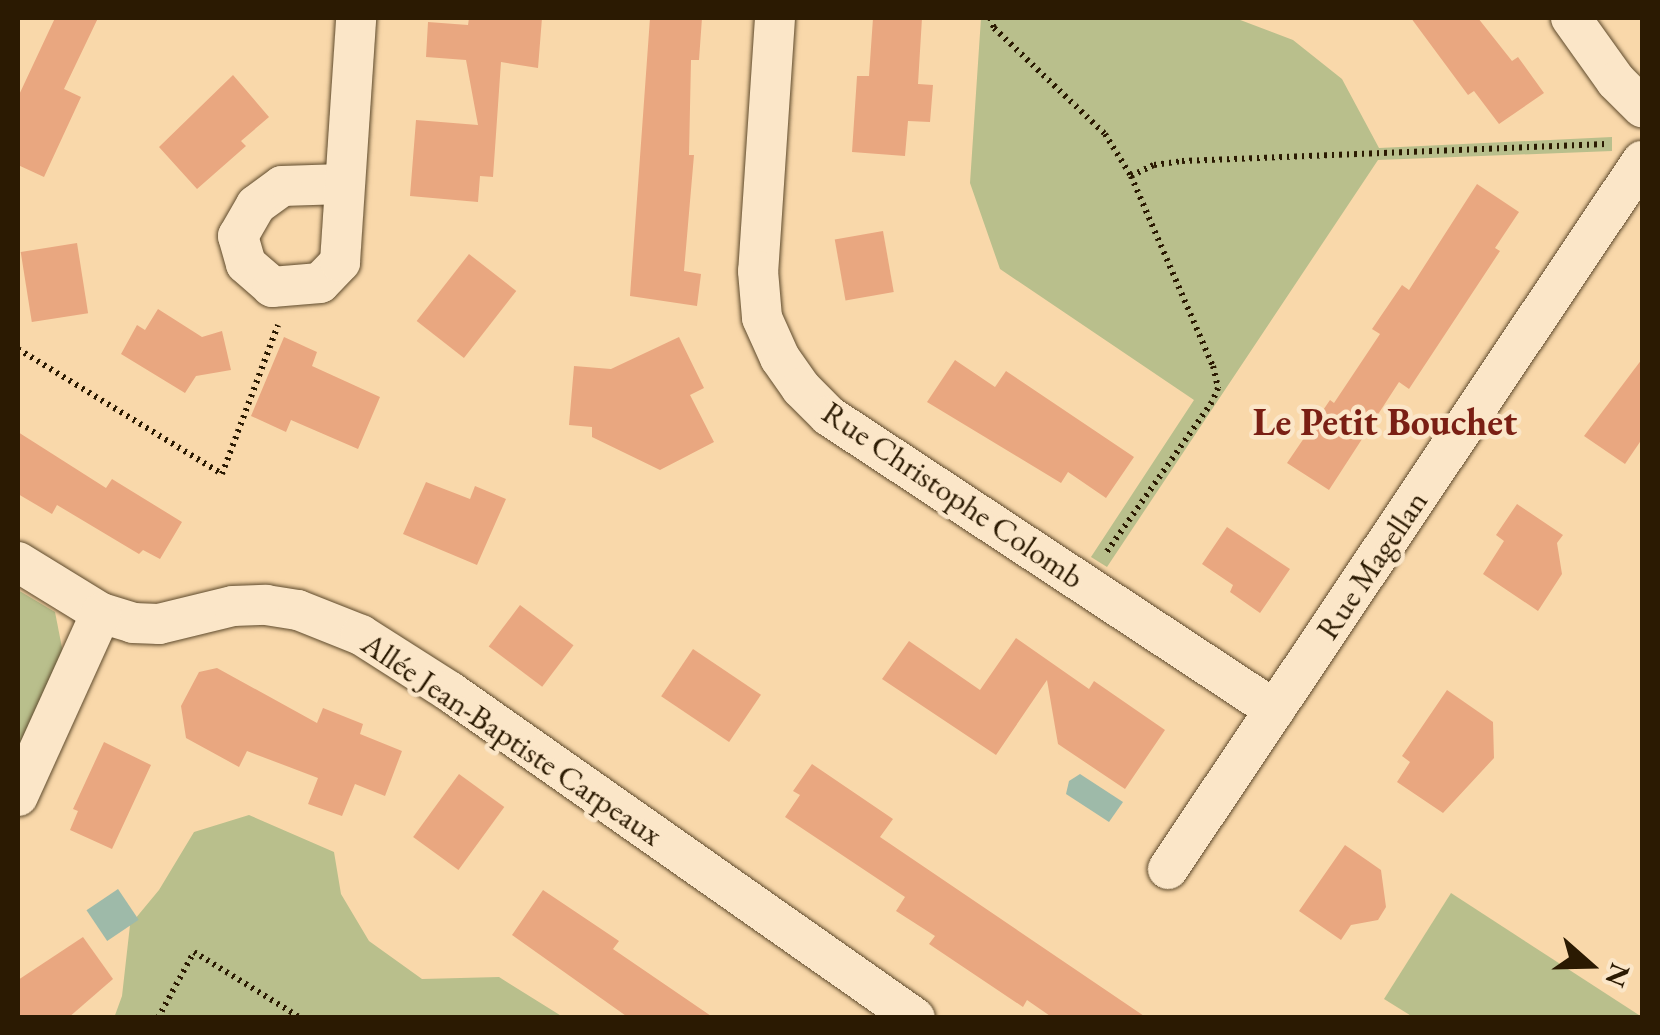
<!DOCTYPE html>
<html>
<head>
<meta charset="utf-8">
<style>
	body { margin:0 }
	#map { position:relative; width:1660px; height:1035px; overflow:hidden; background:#f9d8aa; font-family:"EB Garamond",serif }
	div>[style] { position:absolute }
	.green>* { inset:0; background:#b9bf8c }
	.water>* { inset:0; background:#9ebaa9; transform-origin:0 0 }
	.building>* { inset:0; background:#e9a780; transform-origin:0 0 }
	.path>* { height:6px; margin-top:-3px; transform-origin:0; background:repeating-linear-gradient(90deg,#2b1a02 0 2.5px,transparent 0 7.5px) }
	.roads { filter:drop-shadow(0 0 2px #5e4a2c) drop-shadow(0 0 2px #5e4a2c) }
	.minor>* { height:40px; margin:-20px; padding:0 20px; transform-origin:20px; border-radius:20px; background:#fbe6c8 }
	span { translate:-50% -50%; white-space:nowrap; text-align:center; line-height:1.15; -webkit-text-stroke:9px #fbe6c8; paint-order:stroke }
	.street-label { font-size:32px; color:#2b1a02 }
	.quarter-label { font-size:38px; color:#7a1f14; font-weight:700 }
	.frame { position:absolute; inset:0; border:20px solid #2b1a02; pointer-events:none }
	.north { position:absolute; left:1540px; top:915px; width:100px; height:100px; -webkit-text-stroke:8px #fbe6c8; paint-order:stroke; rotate:110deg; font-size:28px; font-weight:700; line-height:40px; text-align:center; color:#2b1a02 }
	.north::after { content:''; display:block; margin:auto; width:35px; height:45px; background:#2b1a02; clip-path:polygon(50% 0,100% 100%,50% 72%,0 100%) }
</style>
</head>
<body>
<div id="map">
	<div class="green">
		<i style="clip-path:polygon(981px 18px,1235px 18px,1293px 40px,1342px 79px,1379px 148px,1612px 137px,1612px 151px,1378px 160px,1107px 567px,1091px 557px,1194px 400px,1000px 269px,970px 183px)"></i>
		<i style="clip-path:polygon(18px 590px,55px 612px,64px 658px,18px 755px)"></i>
		<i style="clip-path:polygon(249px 815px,334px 852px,341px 894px,369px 941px,422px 979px,499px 977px,563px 1017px,114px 1018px,122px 996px,130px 925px,159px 890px,194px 832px)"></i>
		<i style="clip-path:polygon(1451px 893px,1642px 1017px,1413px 1017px,1384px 999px)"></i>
	</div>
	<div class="water">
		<i style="clip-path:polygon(1080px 774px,1123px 802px,1109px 822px,1066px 794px,1069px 781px)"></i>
		<i style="left:118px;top:889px;width:37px;height:38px;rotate:56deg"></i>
	</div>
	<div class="building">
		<i style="clip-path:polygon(55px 18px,98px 18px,64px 89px,81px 97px,44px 177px,18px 165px,18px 97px)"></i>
		<i style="clip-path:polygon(469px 18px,542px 18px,538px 68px,501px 62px,493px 177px,480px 176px,478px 202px,410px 196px,416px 120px,478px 125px,466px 60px,426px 57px,428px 22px,468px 25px)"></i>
		<i style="clip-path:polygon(650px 18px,702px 18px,699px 60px,691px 60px,689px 155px,694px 155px,684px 271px,701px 274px,697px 306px,630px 296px)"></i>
		<i style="clip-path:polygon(873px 18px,922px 18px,918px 84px,933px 85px,930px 122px,908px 121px,905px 156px,852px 152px,857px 76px,869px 76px)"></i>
		<i style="clip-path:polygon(1411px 18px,1478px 18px,1512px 61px,1518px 57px,1544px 93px,1499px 124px,1474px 91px,1468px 95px)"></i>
		<i style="clip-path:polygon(233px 75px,269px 117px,241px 141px,246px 146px,197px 189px,159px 147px)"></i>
		<i style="clip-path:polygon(1477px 184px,1519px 212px,1495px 248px,1500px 251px,1409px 389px,1399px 382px,1329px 490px,1287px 463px,1330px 400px,1334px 403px,1380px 334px,1372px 329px,1402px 285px,1409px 290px)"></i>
		<i style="left:883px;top:231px;width:62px;height:49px;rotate:80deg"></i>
		<i style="left:77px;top:243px;width:71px;height:57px;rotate:81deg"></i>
		<i style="left:469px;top:254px;width:60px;height:85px;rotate:38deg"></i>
		<i style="clip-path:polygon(158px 309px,202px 337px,222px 331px,231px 370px,196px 376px,185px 393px,121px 354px,137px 325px,145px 330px)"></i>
		<i style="clip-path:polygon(284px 337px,317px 352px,312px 366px,380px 397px,358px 449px,291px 420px,286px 432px,251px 416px)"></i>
		<i style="clip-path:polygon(679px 337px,704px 388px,690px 395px,714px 442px,660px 470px,592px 437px,592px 427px,569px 425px,574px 366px,611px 369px)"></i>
		<i style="clip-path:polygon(1642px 359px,1642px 439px,1625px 464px,1584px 436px)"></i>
		<i style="clip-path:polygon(955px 360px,995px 387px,1006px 371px,1134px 457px,1106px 498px,1068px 472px,1061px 483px,927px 402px)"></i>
		<i style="clip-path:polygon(18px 432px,106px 488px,112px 479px,182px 522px,160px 559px,143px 550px,139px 554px,57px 505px,52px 514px,18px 494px)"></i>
		<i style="clip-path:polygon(426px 482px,470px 499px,475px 486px,506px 499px,477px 565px,403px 534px)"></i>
		<i style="clip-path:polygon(1517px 504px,1563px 535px,1557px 543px,1562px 574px,1538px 611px,1483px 574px,1504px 541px,1496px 535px)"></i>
		<i style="clip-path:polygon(1227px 527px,1290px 569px,1260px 613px,1230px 592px,1233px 585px,1202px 564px)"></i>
		<i style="left:520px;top:605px;width:67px;height:52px;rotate:37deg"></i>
		<i style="clip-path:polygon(1016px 638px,1089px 689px,1094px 681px,1165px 730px,1125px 789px,1058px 744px,1047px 680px,996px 755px,882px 679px,909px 641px,980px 690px)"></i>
		<i style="left:693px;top:649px;width:82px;height:57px;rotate:34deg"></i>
		<i style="clip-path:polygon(217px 668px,317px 723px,323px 708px,363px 724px,360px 734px,402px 751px,385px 796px,355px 784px,342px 816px,308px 804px,318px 778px,247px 751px,239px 767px,186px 738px,181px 706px,199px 672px)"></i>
		<i style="clip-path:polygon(1447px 690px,1493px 722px,1494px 758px,1443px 813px,1397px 782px,1410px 762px,1402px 756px)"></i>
		<i style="clip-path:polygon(104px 742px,151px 765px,112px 849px,70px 830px,78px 811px,73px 809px)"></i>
		<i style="clip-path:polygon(812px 764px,893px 819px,880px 837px,1147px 1018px,1053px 1018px,1027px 1000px,1023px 1007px,929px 944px,935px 936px,896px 911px,905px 897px,785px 817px,800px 795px,793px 791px)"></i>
		<i style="left:459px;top:774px;width:56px;height:78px;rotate:36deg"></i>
		<i style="clip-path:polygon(1345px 845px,1381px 870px,1386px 907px,1378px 920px,1351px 925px,1341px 940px,1299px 911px)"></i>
		<i style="clip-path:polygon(543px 890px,619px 941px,613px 949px,714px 1018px,629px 1018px,512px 935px)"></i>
		<i style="clip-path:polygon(83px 937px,113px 979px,68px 1018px,18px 1018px,18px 980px)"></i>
	</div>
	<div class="path">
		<i style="left:990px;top:18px;width:11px;rotate:68deg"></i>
		<i style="left:994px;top:28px;width:153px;rotate:43.7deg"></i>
		<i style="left:1105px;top:134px;width:49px;rotate:58.2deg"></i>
		<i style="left:1131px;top:176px;width:207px;rotate:66.7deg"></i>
		<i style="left:1213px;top:366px;width:23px;rotate:77deg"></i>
		<i style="left:1218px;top:388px;width:15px;rotate:113deg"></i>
		<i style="left:1212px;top:402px;width:186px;rotate:125.1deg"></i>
		<i style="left:1131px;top:176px;width:25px;rotate:-26deg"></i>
		<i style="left:1154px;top:165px;width:28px;rotate:-8deg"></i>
		<i style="left:1182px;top:161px;width:424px;rotate:-2.3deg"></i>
		<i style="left:18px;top:349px;width:239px;rotate:31.5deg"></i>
		<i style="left:222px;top:474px;width:159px;rotate:-69.4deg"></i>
		<i style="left:158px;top:1018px;width:75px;rotate:-61.4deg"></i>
		<i style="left:194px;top:952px;width:126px;rotate:31.7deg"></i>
	</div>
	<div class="roads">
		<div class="minor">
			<i style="left:775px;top:18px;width:254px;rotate:93.8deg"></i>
			<i style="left:758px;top:271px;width:47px;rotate:85.1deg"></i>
			<i style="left:762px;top:318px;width:44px;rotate:65.8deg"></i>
			<i style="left:780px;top:358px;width:37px;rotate:55deg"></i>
			<i style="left:801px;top:388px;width:40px;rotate:45deg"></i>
			<i style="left:829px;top:416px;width:534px;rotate:33.39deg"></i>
			<i style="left:1571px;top:18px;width:77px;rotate:54.5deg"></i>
			<i style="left:1616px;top:81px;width:37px;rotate:45deg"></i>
			<i style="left:343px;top:184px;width:61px;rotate:178.1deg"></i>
			<i style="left:282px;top:186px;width:32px;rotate:144deg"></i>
			<i style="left:256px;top:205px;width:36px;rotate:120deg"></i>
			<i style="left:238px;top:236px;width:29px;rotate:74deg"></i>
			<i style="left:246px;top:264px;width:35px;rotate:41deg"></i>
			<i style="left:272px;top:287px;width:48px;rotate:-4.8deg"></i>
			<i style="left:320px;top:283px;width:29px;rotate:-46deg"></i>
			<i style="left:340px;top:262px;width:245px;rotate:-86.2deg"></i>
			<i style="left:18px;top:562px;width:97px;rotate:31.6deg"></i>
			<i style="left:101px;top:613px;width:34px;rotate:17deg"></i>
			<i style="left:133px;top:623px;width:26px;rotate:2deg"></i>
			<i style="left:159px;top:624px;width:76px;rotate:-13.7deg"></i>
			<i style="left:233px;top:606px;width:33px;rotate:-2deg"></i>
			<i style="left:266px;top:605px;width:32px;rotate:9deg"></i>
			<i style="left:298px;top:610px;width:68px;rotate:21.6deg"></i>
			<i style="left:361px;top:635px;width:104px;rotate:32.5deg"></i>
			<i style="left:449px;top:691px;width:569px;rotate:35.06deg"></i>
			<i style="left:18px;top:796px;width:201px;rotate:-65.6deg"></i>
			<i style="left:1168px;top:869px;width:852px;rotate:-56.2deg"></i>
		</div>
	</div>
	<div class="street-label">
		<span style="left:953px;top:495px;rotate:34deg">Rue Christophe Colomb</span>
		<span style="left:1372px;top:565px;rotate:-56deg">Rue Magellan</span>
		<span style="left:512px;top:739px;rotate:34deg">Allée Jean-Baptiste Carpeaux</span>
	</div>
	<div class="quarter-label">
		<span style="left:1385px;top:422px">Le Petit Bouchet</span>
	</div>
	<div class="frame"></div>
	<div class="north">N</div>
</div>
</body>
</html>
